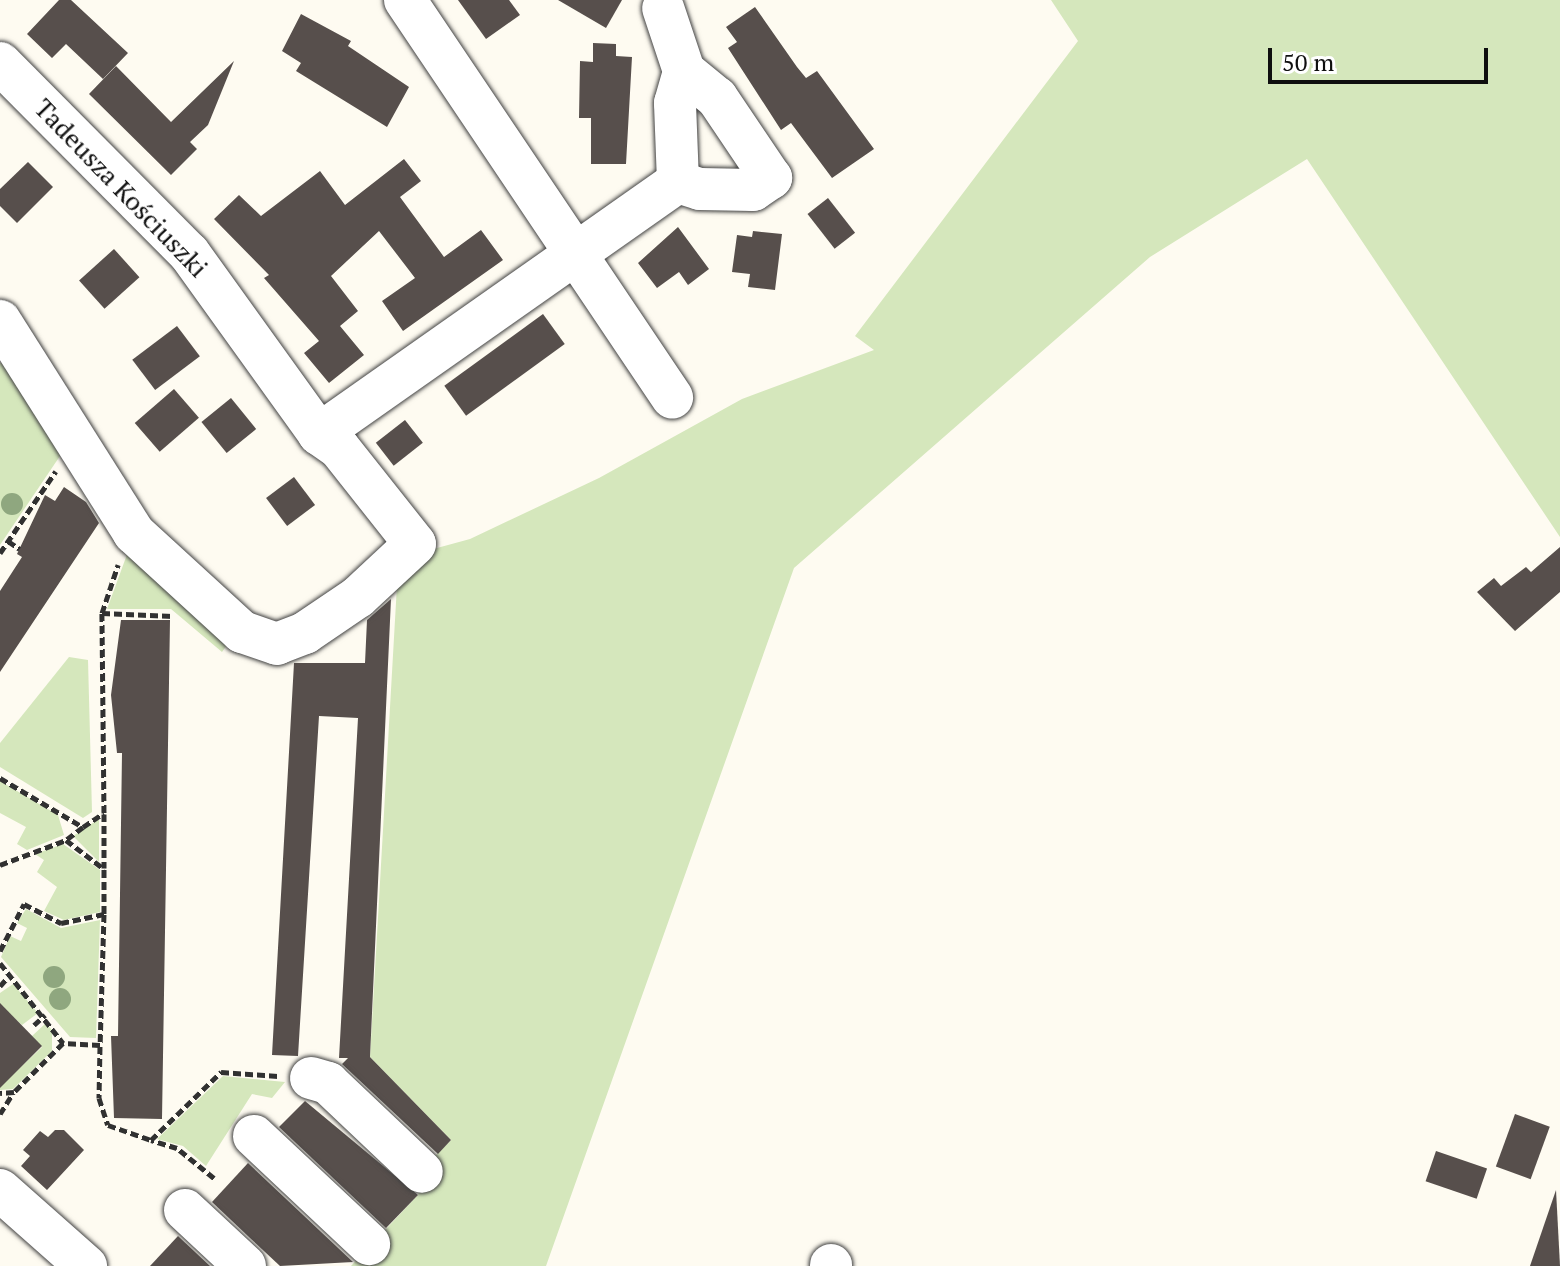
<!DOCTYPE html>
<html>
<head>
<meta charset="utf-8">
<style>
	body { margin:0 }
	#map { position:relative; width:1560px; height:1266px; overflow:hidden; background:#fefbf1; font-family:"PT Serif",serif }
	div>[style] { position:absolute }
	.green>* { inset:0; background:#d5e7bc }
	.building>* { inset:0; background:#574f4c; transform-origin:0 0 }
	.path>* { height:5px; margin-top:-2.5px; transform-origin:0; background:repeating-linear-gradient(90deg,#313131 0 8px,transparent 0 12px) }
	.roads { filter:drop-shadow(0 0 2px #424242) drop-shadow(0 0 2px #424242) }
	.minor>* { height:42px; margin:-21px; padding:0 21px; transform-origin:21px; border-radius:21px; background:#fff }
	.trees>* { width:22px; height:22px; margin:-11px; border-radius:50%; background:#8fa77f }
	span { translate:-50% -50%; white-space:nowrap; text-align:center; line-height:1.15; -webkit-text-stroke:8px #fff; paint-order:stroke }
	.street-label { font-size:26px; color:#0f0f0f }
	.scale { position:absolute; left:1268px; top:48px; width:220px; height:36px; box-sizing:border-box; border:4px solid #0f0f0f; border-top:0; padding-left:10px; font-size:24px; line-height:28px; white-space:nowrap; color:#0f0f0f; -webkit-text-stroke:6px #fff; paint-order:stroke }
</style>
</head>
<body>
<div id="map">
	<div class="green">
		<i style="clip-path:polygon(1051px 0,1560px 0,1560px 537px,1307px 159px,1150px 257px,794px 568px,546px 1266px,351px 1266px,418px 1195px,432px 1159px,451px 1140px,370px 1057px,397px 585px,426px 551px,470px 539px,599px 478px,742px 399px,874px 350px,855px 336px,1078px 41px)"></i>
		<i style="clip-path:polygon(0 363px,22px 366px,62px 453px,0 545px)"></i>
		<i style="clip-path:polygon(129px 549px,234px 635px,222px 652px,171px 609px,107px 609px)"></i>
		<i style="clip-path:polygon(69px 657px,88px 660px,92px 812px,83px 818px,0 767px,0 743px)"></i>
		<i style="clip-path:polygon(0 781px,58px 815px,64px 835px,27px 850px,17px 844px,26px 827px,0 813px)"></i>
		<i style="clip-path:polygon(99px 819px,99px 862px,73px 836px)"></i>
		<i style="clip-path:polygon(63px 844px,100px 870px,100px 912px,64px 920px,44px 911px,57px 887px,37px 872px,44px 860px,35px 854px)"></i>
		<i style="clip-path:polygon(26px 909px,61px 928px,100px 920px,96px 1038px,70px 1037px,1px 957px,10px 936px,21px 941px,27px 928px,17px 923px)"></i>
		<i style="clip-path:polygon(13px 984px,38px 1013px,22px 1025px,0 1005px,0 993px)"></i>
		<i style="clip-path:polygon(46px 1023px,52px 1030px,52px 1051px,13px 1089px,0 1090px,0 1071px,8px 1079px,42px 1047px,32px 1036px)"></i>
		<i style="clip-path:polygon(223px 1076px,285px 1082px,272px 1098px,252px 1094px,206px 1166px,183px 1146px,157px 1139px)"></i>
	</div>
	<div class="building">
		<i style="clip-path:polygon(59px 0,71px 0,128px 53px,103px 79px,66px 44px,52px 58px,27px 34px)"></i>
		<i style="clip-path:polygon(458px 0,509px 0,520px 15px,486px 39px)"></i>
		<i style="clip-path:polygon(558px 0,622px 0,606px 28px)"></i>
		<i style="clip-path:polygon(755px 7px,797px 67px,806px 78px,817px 71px,874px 149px,832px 178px,791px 123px,781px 130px,728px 48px,737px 42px,726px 27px)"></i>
		<i style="clip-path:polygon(301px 14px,351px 41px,348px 46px,409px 87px,387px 127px,296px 71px,301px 63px,282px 51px)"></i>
		<i style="clip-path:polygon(593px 43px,616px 44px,616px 56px,632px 57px,626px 164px,591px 164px,591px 118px,579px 118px,580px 61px,593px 62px)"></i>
		<i style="clip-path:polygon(234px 61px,208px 125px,190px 142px,197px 149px,171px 175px,89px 94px,116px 66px,171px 122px)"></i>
		<i style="clip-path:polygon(404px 159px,421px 181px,400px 197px,444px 257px,481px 230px,503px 260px,403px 331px,382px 301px,415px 278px,379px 231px,331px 276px,358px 311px,340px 326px,364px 355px,329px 383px,304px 353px,319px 341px,264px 278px,269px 275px,214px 219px,239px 195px,261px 216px,320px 171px,345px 205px)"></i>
		<i style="clip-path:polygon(28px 162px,53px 187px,17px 223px,0 206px,0 189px)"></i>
		<i style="left:828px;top:198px;width:44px;height:26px;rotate:52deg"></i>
		<i style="clip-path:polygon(678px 227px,709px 269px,688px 285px,679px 272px,657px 288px,638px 263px)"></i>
		<i style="clip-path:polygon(753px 231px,782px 234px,775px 290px,748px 287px,750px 274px,732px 272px,737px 235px,752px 237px)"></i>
		<i style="left:114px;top:249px;width:38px;height:47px;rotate:48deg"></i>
		<i style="left:543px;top:314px;width:37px;height:122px;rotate:54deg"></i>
		<i style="left:177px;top:326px;width:38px;height:56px;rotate:53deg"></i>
		<i style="left:174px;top:389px;width:38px;height:52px;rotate:49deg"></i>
		<i style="left:231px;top:398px;width:40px;height:38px;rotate:51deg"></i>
		<i style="left:405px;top:420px;width:29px;height:37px;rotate:52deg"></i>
		<i style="left:294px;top:477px;width:35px;height:35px;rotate:53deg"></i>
		<i style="clip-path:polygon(64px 487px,86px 502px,99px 523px,0 672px,0 591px,22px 557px,17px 554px,45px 495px,55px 501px)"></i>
		<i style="clip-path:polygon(1560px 547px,1560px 592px,1515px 631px,1477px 592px,1494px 578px,1501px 586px,1526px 567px,1531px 572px)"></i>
		<i style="clip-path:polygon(391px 599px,370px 1057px,451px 1140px,438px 1154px,342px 1064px,348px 1058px,339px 1058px,358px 718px,319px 716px,298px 1056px,272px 1055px,294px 663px,365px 663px,367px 620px)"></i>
		<i style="clip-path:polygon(121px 620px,170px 620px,162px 1119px,114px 1118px,111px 1036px,118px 1036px,122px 753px,117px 753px,111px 695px)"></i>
		<i style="clip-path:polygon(0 1003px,42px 1046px,0 1088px)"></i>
		<i style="clip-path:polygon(305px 1101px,418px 1195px,386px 1228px,279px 1127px)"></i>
		<i style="left:1515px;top:1114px;width:37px;height:56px;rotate:20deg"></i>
		<i style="clip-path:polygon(55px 1130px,64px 1130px,84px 1150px,47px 1190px,21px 1166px,30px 1156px,23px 1150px,40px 1131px,48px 1137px)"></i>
		<i style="left:1436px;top:1151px;width:54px;height:32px;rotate:19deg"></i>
		<i style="clip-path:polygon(248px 1163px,353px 1262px,280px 1266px,250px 1238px,212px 1202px)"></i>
		<i style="clip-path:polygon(1556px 1190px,1560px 1266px,1530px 1266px)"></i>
		<i style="clip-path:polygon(178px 1236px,210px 1266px,150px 1266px)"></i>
	</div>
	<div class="path">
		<i style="left:8px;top:541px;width:14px;rotate:34deg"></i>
		<i style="left:0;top:553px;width:99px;rotate:-55.7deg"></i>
		<i style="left:102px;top:613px;width:71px;rotate:2.4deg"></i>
		<i style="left:0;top:778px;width:96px;rotate:30.6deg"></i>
		<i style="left:83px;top:827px;width:25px;rotate:-34deg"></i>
		<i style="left:104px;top:813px;width:200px;rotate:-90.6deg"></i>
		<i style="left:102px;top:613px;width:51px;rotate:-71.6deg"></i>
		<i style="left:104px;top:814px;width:54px;rotate:90deg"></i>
		<i style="left:83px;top:827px;width:21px;rotate:143deg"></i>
		<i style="left:66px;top:840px;width:48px;rotate:37.3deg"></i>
		<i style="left:104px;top:869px;width:45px;rotate:90deg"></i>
		<i style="left:0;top:865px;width:71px;rotate:-20.7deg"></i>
		<i style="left:0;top:951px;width:53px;rotate:-62.9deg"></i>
		<i style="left:24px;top:904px;width:42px;rotate:27.2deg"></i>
		<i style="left:61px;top:923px;width:44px;rotate:-11.8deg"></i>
		<i style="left:104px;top:914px;width:131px;rotate:91.7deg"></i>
		<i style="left:100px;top:1045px;width:37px;rotate:-177deg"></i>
		<i style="left:0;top:963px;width:102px;rotate:51.8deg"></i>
		<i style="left:63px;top:1043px;width:69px;rotate:135deg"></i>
		<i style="left:14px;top:1092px;width:14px;rotate:176deg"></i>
		<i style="left:0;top:986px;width:15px;rotate:-48deg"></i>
		<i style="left:34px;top:1025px;width:15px;rotate:-42deg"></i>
		<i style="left:100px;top:1046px;width:52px;rotate:91.1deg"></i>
		<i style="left:99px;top:1098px;width:28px;rotate:72deg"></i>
		<i style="left:108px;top:1125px;width:46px;rotate:19.2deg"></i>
		<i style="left:0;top:1114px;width:25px;rotate:-58deg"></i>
		<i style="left:214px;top:1178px;width:48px;rotate:-141deg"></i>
		<i style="left:177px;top:1148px;width:27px;rotate:-163deg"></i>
		<i style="left:151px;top:1140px;width:98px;rotate:-44.2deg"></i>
		<i style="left:221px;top:1072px;width:57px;rotate:4deg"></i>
	</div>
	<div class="roads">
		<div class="minor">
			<i style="left:405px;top:0;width:479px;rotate:56.1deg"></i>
			<i style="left:0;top:63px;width:268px;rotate:45.2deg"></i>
			<i style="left:189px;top:253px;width:223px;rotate:54.3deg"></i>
			<i style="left:319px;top:434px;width:24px;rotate:35deg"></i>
			<i style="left:339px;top:448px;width:122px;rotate:51.6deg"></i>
			<i style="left:415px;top:544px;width:78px;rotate:137.1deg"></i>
			<i style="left:358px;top:597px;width:64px;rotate:145.8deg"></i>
			<i style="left:305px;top:633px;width:30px;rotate:159deg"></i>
			<i style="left:277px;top:644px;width:37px;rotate:-161deg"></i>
			<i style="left:242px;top:632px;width:147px;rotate:-137.5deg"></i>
			<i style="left:134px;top:533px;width:251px;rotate:-122.3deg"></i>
			<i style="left:678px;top:182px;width:23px;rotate:18deg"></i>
			<i style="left:700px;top:189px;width:53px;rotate:1.1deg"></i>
			<i style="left:753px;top:190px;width:22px;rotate:-34deg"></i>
			<i style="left:771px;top:178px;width:97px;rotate:-124deg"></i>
			<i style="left:717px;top:98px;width:43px;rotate:-140.7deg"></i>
			<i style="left:319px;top:434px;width:439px;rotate:-35.1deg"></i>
			<i style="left:678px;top:182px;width:79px;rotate:-92.2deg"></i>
			<i style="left:675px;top:103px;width:33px;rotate:-74deg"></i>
			<i style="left:684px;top:71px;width:66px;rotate:-108.4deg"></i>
			<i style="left:311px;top:1078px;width:18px;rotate:16deg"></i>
			<i style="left:328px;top:1083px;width:129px;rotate:43.4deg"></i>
			<i style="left:254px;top:1136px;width:158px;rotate:43.2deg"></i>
			<i style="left:0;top:1190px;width:115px;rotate:41.5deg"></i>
			<i style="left:185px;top:1210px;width:82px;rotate:43deg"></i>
			<i style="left:831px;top:1266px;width:1px;rotate:-90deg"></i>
		</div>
	</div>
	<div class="trees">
		<i style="left:12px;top:504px"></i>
		<i style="left:54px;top:977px"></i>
		<i style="left:60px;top:999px"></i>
	</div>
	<div class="street-label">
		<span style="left:121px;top:188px;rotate:46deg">Tadeusza Kościuszki</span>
	</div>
	<div class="scale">50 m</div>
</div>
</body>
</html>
